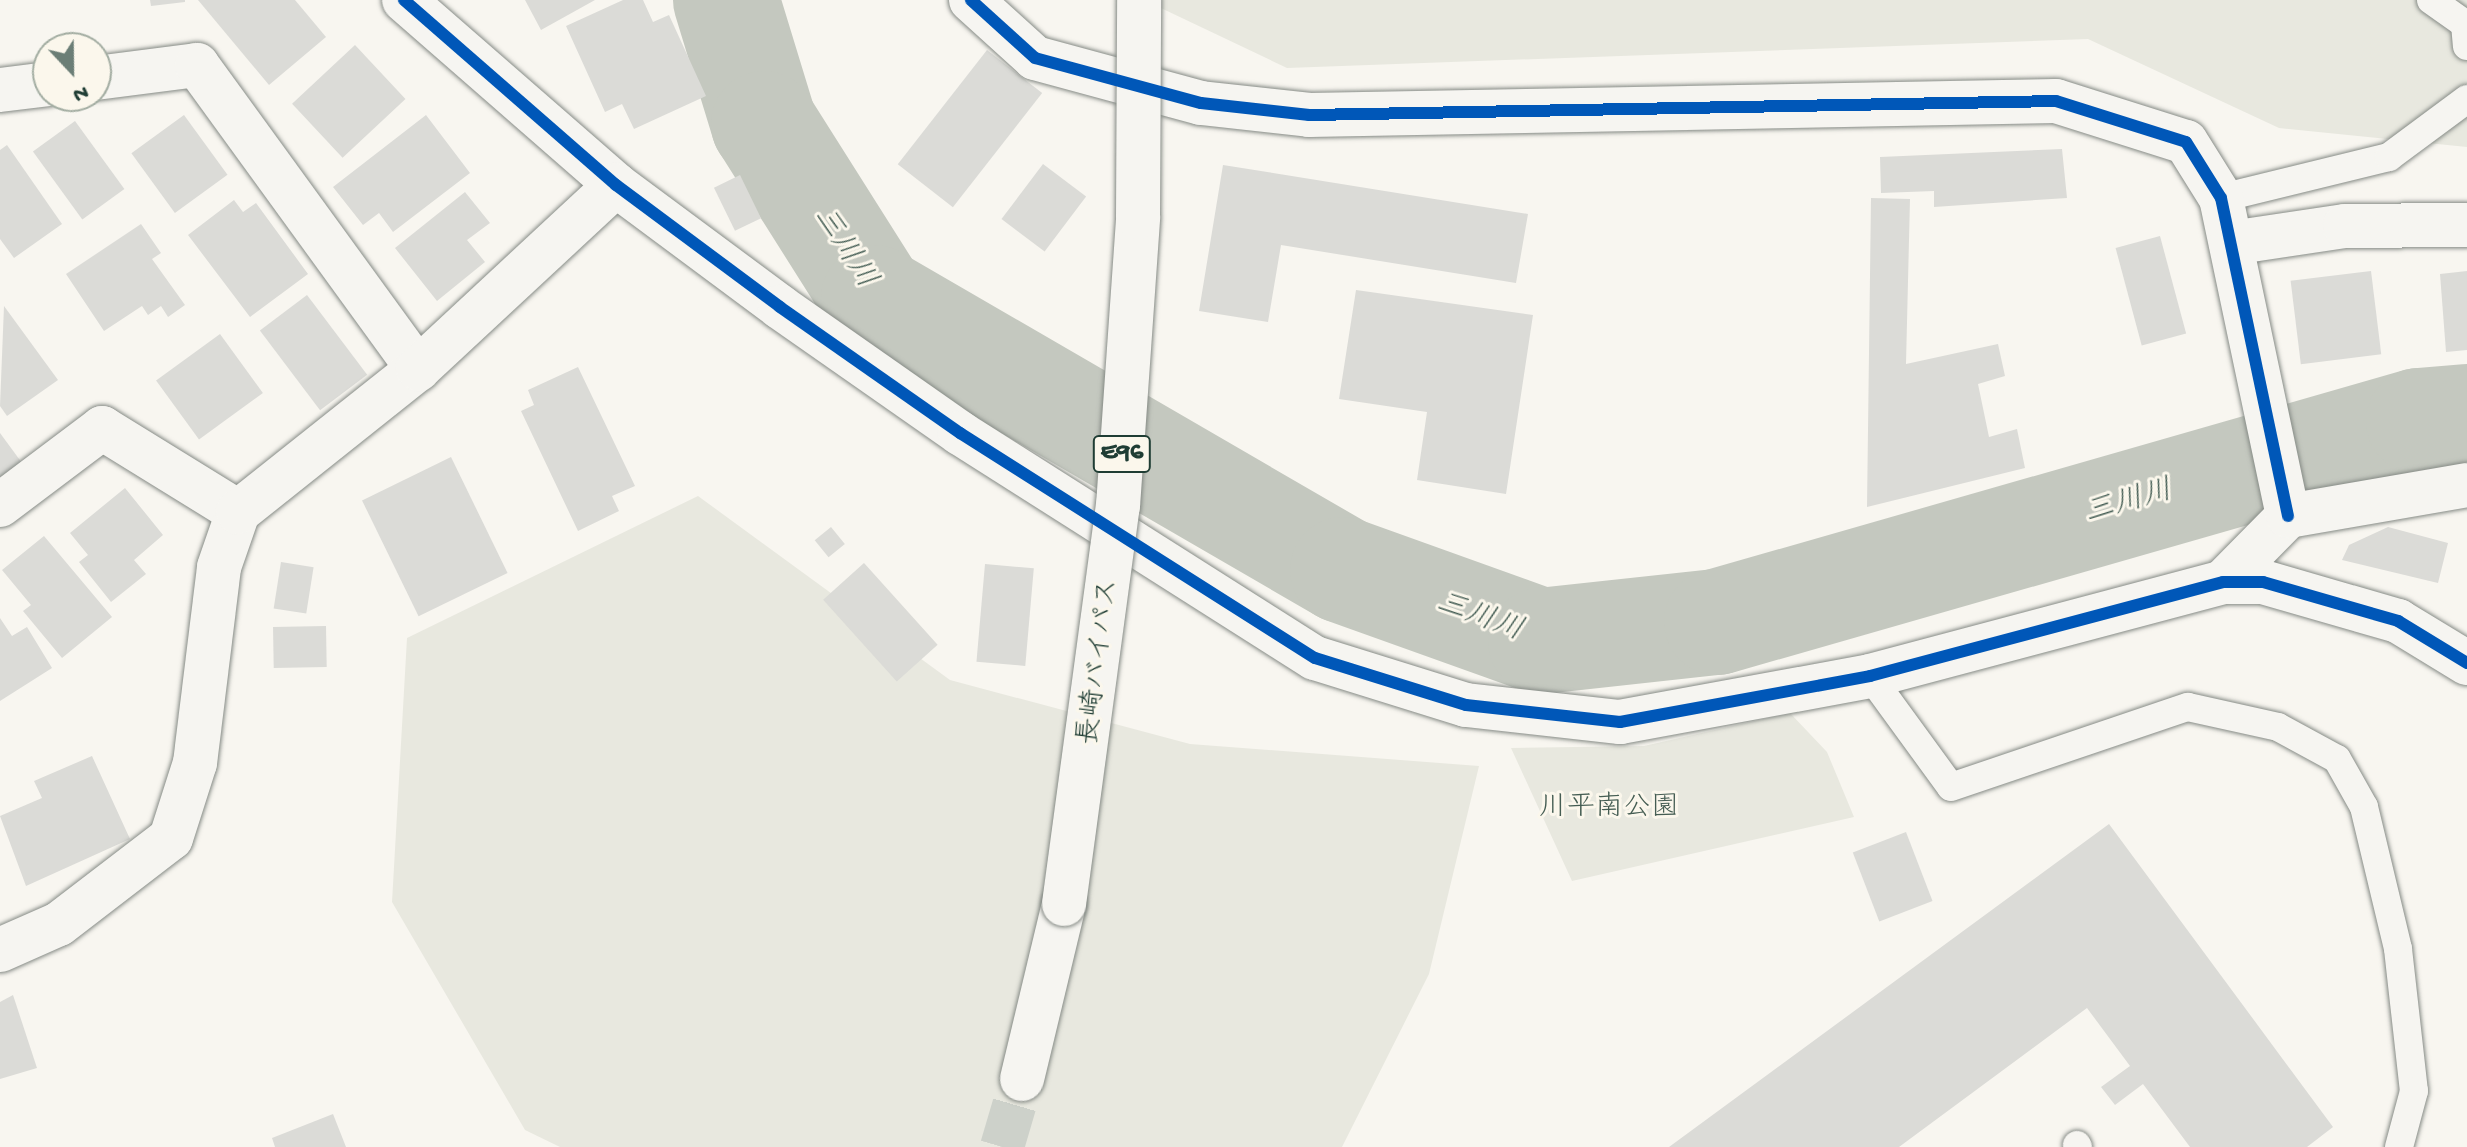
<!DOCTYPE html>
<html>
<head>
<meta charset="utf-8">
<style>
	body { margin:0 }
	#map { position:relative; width:2467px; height:1147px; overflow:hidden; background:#f8f6f0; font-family:"Gochi Hand","Klee One",sans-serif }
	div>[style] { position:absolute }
	.built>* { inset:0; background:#e8e8df }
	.river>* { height:106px; margin:-53px; padding:0 53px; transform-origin:53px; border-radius:53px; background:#c4c8bf }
	.building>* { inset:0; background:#dbdbd7; transform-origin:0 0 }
	.motorway-tunnel>* { height:44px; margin-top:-22px; transform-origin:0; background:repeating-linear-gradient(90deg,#cdd1ca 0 44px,transparent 0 66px) }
	.roads { filter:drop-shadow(0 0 2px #868b86) drop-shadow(0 0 2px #868b86) }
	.service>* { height:28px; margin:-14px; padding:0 14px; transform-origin:14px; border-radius:14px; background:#f6f5f1 }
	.minor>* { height:44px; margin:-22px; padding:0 22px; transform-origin:22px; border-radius:22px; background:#f6f5f1 }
	.motorway>* { height:44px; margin:-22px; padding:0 22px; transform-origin:22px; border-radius:22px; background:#f6f5f1 }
	.bridges { filter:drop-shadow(0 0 2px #868b86) drop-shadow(0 0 2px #868b86) }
	.motorway-bridge>* { height:44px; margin:-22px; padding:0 22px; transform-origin:22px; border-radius:22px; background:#f6f5f1 }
	.cycleway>* { height:12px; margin:-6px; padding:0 6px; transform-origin:6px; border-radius:6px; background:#0057b8 }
	span { translate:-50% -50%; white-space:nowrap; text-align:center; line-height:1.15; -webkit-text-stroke:6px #fbf7ec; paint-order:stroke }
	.shield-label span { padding:2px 6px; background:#fbf7ec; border:2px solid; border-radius:6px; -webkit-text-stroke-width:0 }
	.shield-label { font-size:26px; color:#1f3d34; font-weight:700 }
	.street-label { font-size:28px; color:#1f3d34 }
	.park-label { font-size:28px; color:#455d53 }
	.water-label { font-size:30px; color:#425b52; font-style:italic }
	.north { position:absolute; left:32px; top:32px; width:80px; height:80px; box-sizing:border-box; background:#fbf7ec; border:2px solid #a3ada2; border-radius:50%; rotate:158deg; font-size:22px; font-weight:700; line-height:32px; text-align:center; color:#1f3d34 }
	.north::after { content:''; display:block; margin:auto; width:28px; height:36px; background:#6b7e76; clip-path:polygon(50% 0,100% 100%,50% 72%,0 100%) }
</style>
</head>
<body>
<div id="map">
	<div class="built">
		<i style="clip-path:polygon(1144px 0,2467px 0,2467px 147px,2279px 128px,2088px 39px,1287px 68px)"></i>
		<i style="clip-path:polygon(698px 496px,950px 680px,1190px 744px,1479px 766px,1429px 974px,1342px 1147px,560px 1147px,525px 1130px,392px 902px,407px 638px)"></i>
		<i style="clip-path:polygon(1790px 713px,1827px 752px,1854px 817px,1572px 881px,1511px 748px,1644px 746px)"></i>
	</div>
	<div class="river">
		<i style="left:726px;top:0;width:130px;rotate:73deg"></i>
		<i style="left:764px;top:124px;width:206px;rotate:57.7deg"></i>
		<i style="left:874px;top:298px;width:542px;rotate:30.11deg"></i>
		<i style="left:1343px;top:570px;width:210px;rotate:19.7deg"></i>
		<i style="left:1541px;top:641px;width:177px;rotate:-6.2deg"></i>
		<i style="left:1717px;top:622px;width:730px;rotate:-15.98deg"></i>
		<i style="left:2419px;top:421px;width:48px;rotate:-4.8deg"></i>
	</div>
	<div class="building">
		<i style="clip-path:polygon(150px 0,185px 0,185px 2px,151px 6px)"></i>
		<i style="clip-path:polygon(198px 0,295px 0,326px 37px,269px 85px)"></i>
		<i style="clip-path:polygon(525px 0,595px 0,541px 30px)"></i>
		<i style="clip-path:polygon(623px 0,643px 0,653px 22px,669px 15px,706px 96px,634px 129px,622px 104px,605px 112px,566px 26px)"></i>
		<i style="left:355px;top:45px;width:74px;height:86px;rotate:47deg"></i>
		<i style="left:987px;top:50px;width:70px;height:145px;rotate:38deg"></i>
		<i style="left:184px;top:115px;width:74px;height:65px;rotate:54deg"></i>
		<i style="clip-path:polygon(426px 115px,470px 173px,393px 232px,379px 213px,363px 225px,333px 187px)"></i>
		<i style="left:75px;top:121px;width:84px;height:52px;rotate:54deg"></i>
		<i style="clip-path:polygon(7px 145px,62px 224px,14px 258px,0 239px,0 150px)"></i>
		<i style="clip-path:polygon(2062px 149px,2067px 198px,1934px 207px,1934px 191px,1881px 193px,1880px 157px)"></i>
		<i style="left:1043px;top:164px;width:54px;height:69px;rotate:37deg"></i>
		<i style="clip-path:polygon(1223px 165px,1528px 214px,1516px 283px,1281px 245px,1268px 322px,1199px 311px)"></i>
		<i style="left:740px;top:175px;width:48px;height:29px;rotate:64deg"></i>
		<i style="clip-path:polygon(465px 192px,490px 223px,467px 240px,485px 262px,437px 301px,395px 248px)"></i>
		<i style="clip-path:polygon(1871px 198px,1910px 199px,1906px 364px,1998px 344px,2005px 376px,1978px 384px,1989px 437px,2017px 429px,2025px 468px,1867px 507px)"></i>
		<i style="clip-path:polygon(234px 200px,243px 212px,256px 203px,308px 274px,250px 317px,188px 235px)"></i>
		<i style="clip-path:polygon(141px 224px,161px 253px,152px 259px,185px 305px,168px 317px,161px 306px,148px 315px,142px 306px,104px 331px,66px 274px)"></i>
		<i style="left:2160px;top:236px;width:101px;height:46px;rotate:75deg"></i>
		<i style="left:2371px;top:271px;width:84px;height:81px;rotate:83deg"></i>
		<i style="clip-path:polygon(2467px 271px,2467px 350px,2446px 352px,2440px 274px)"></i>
		<i style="clip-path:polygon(1356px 290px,1533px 315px,1506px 494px,1417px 480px,1427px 412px,1339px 399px)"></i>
		<i style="left:307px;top:295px;width:100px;height:59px;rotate:53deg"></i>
		<i style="clip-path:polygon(4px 306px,58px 380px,7px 416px,0 406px)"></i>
		<i style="left:220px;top:334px;width:73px;height:79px;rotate:54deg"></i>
		<i style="clip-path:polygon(578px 367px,635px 486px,612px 496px,619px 511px,578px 531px,521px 411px,534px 405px,528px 390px)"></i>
		<i style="clip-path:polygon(0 433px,25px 467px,0 485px)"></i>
		<i style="left:451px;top:457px;width:129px;height:99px;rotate:64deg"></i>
		<i style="clip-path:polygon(125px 488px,163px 535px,134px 560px,146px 574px,111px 602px,79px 562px,88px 555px,70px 533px)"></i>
		<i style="left:831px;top:527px;width:22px;height:21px;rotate:51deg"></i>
		<i style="clip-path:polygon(2388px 527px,2448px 543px,2438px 583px,2342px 560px,2349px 545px)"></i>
		<i style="clip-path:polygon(44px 536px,112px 617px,62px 658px,23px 611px,31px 605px,2px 570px)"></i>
		<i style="left:281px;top:562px;width:33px;height:47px;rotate:9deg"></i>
		<i style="left:864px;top:563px;width:110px;height:55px;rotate:48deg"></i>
		<i style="left:985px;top:564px;width:49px;height:98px;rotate:5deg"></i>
		<i style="clip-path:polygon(0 618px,12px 636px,27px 627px,52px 668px,0 701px)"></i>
		<i style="left:326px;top:626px;width:41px;height:53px;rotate:89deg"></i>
		<i style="clip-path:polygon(92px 756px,130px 839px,26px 886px,0 816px,42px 798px,34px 781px)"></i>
		<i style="clip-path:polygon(2109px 824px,2333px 1127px,2307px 1147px,2190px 1147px,2143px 1084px,2115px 1105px,2101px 1087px,2130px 1066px,2087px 1008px,1899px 1147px,1669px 1147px)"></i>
		<i style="left:1906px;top:832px;width:74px;height:57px;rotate:69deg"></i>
		<i style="clip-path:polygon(13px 995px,37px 1068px,0 1079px,0 1002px)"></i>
		<i style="clip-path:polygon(333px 1114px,346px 1147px,275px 1147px,272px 1138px)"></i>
	</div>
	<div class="motorway-tunnel">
		<i style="left:1002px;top:1147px;width:71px;rotate:-73.6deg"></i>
	</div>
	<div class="roads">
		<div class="service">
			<i style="left:2431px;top:0;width:42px;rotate:35.2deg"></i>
			<i style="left:2465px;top:24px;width:22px;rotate:85deg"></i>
			<i style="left:2221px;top:198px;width:173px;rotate:-13.7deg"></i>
			<i style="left:2389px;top:157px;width:97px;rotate:-36.6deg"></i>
			<i style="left:1870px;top:676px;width:137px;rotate:53.9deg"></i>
			<i style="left:1951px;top:787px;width:250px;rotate:-18.7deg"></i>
			<i style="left:2188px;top:707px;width:92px;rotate:12.5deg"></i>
			<i style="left:2278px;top:727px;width:67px;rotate:28.5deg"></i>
			<i style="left:2337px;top:759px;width:55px;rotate:60.6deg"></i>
			<i style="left:2364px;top:807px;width:146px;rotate:76.5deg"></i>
			<i style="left:2398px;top:949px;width:143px;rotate:83.6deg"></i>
			<i style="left:2414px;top:1091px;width:58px;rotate:105deg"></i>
			<i style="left:2077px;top:1145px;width:2px;rotate:63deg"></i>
		</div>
		<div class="minor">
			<i style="left:404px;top:0;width:281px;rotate:41.1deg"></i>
			<i style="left:616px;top:185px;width:204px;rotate:36.6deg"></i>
			<i style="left:780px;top:307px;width:220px;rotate:35deg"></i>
			<i style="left:960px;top:433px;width:420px;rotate:32.4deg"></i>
			<i style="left:1315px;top:658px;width:158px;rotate:17.3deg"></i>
			<i style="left:1466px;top:705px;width:155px;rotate:6.3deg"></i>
			<i style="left:1620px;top:722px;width:254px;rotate:-10.4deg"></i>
			<i style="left:1870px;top:676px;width:365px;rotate:-14.9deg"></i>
			<i style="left:2223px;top:582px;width:40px"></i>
			<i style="left:2263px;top:582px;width:141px;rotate:16.1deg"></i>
			<i style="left:2398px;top:621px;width:81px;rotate:31.3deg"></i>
			<i style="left:971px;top:0;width:86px;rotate:42.2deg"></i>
			<i style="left:1035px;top:58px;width:172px;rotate:15.2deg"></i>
			<i style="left:1201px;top:103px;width:109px;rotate:6.3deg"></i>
			<i style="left:1309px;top:115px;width:747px;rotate:-1.07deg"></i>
			<i style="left:2056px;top:101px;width:136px;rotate:17.5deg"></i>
			<i style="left:2186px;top:142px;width:66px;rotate:58deg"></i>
			<i style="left:2221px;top:198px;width:325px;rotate:78.1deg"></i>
			<i style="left:96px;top:78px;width:102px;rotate:-7.3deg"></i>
			<i style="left:197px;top:65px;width:376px;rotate:54deg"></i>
			<i style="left:0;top:90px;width:48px;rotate:-7.1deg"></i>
			<i style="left:2231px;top:243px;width:115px;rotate:-8.5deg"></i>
			<i style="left:2345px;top:226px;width:122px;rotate:-0.5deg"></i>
			<i style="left:0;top:505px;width:128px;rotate:-37deg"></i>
			<i style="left:102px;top:428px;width:160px;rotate:31.7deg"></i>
			<i style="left:2223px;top:582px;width:93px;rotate:-45.4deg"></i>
			<i style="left:2288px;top:516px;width:182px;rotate:-9.8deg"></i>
			<i style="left:0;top:950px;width:64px;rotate:-23.8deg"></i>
			<i style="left:59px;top:924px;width:141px;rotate:-37.5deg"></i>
			<i style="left:171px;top:838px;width:79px;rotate:-72.3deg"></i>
			<i style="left:195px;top:763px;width:197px;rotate:-83deg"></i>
			<i style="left:219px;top:567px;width:58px;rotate:-70.9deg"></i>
			<i style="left:238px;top:512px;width:230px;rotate:-38.5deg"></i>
			<i style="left:418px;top:369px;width:270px;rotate:-42.9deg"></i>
		</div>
		<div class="motorway">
			<i style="left:1022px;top:1079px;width:180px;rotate:-76.5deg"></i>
		</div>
	</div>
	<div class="bridges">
		<div class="motorway-bridge">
			<i style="left:1064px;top:904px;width:402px;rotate:-82.3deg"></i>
			<i style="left:1118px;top:506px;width:290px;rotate:-86deg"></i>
			<i style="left:1138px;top:217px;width:217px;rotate:-89.7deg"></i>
		</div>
	</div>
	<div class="cycleway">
		<i style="left:404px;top:0;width:281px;rotate:41.1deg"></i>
		<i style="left:616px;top:185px;width:204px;rotate:36.6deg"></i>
		<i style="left:780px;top:307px;width:220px;rotate:35deg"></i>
		<i style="left:960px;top:433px;width:420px;rotate:32.4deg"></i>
		<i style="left:1315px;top:658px;width:158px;rotate:17.3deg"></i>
		<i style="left:1466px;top:705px;width:155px;rotate:6.3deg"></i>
		<i style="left:1620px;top:722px;width:254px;rotate:-10.4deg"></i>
		<i style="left:1870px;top:676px;width:365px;rotate:-14.9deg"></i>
		<i style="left:2223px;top:582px;width:40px"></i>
		<i style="left:2263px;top:582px;width:141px;rotate:16.1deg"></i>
		<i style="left:2398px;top:621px;width:81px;rotate:31.3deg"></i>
		<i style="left:971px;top:0;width:86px;rotate:42.2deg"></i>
		<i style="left:1035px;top:58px;width:172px;rotate:15.2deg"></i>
		<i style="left:1201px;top:103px;width:109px;rotate:6.3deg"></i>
		<i style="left:1309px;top:115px;width:747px;rotate:-1.07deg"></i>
		<i style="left:2056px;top:101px;width:136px;rotate:17.5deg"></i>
		<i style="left:2186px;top:142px;width:66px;rotate:58deg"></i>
		<i style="left:2221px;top:198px;width:325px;rotate:78.1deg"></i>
	</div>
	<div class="shield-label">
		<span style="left:1122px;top:454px">E96</span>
	</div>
	<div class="street-label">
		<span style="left:1100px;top:662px;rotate:-83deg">長崎バイパス</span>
	</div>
	<div class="park-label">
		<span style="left:1609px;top:809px">川平南公園</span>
	</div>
	<div class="water-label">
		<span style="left:843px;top:249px;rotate:57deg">三川川</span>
		<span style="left:2129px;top:504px;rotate:-16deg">三川川</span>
		<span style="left:1479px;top:619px;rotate:20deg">三川川</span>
	</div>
	<div class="north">N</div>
</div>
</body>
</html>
